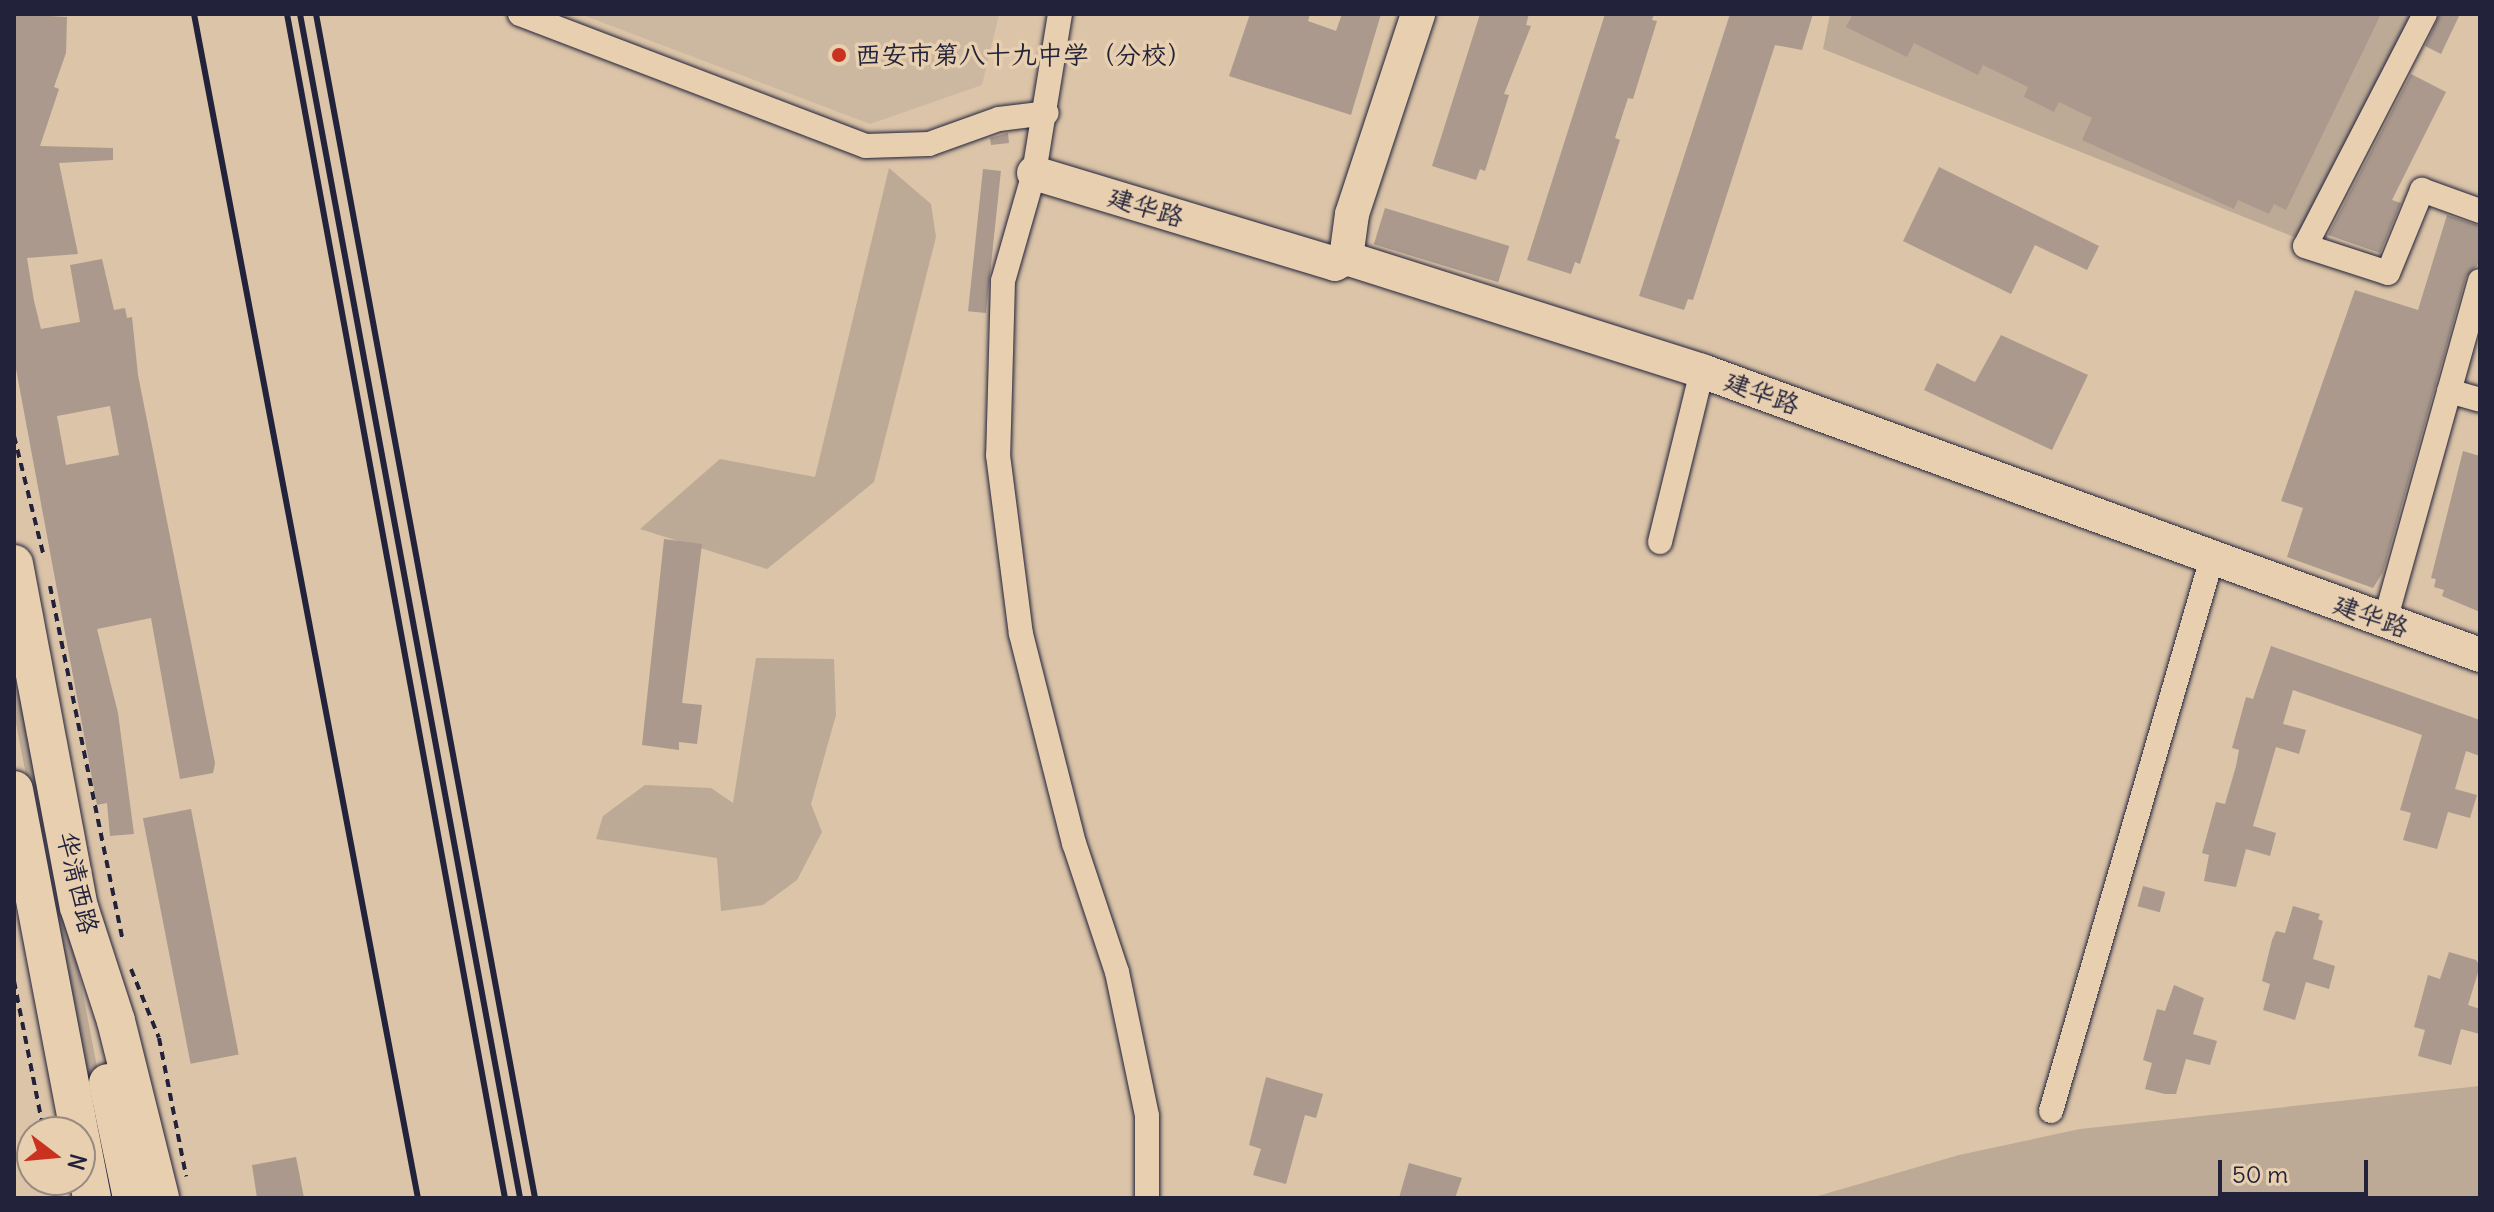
<!DOCTYPE html>
<html>
<head>
<meta charset="utf-8">
<style>
	body { margin:0 }
	#map { position:relative; width:2494px; height:1212px; overflow:hidden; background:#dbc4a8; font-family:Delius,"LXGW WenKai TC",sans-serif }
	div>[style] { position:absolute }
	.built>* { inset:0; background:#ccb7a0 }
	.green>* { inset:0; background:#bcaa96 }
	.building>* { inset:0; background:#aa998c; transform-origin:0 0 }
	.path>* { height:4px; margin-top:-2px; transform-origin:0; background:repeating-linear-gradient(90deg,#22223b 0 8px,transparent 0 14px) }
	.roads { filter:drop-shadow(0 0 2px #22223b) drop-shadow(0 0 2px #22223b) }
	.street>* { height:24px; margin:-12px; padding:0 12px; transform-origin:12px; border-radius:12px; background:#e7cfaf }
	.secondary>* { height:34px; margin:-17px; padding:0 17px; transform-origin:17px; border-radius:17px; background:#e7cfaf }
	.primary>* { height:38px; margin:-19px; padding:0 19px; transform-origin:19px; border-radius:19px; background:#e7cfaf }
	.rail>* { height:6px; margin:-3px; padding:0 3px; transform-origin:3px; border-radius:3px; background:#22223b }
	.dots>* { width:22px; height:22px; translate:-50% -50%; box-sizing:border-box; border:4px solid #e7cfaf; border-radius:50% }
	span { translate:-50% -50%; white-space:nowrap; text-align:center; line-height:1.15; -webkit-text-stroke:7px #e7cfaf; paint-order:stroke }
	.poi-label { font-size:26px; color:#22223b }
	.left { translate:0 -50%; text-align:left }
	.street-label { font-size:26px; color:#22223b }
	.frame { position:absolute; inset:0; border:16px solid #22223b; pointer-events:none }
	.north { position:absolute; left:16px; top:1116px; width:80px; height:80px; box-sizing:border-box; background:#e7cfaf; border:2px solid #988a81; border-radius:50%; rotate:106deg; font-size:22px; font-weight:700; line-height:32px; text-align:center; color:#22223b }
	.north::after { content:''; display:block; margin:auto; width:28px; height:36px; background:#c8321e; clip-path:polygon(50% 0,100% 100%,50% 72%,0 100%) }
	.scale { position:absolute; left:2218px; top:1160px; width:150px; height:36px; box-sizing:border-box; border:4px solid #22223b; border-top:0; padding-left:10px; font-size:24px; line-height:28px; white-space:nowrap; color:#22223b; -webkit-text-stroke:6px #e7cfaf; paint-order:stroke }
</style>
</head>
<body>
<div id="map">
	<div class="built">
		<i style="clip-path:polygon(580px 14px,999px 14px,982px 85px,870px 124px)"></i>
	</div>
	<div class="green">
		<i style="clip-path:polygon(1830px 14px,2419px 14px,2316px 218px,2294px 237px,1823px 49px)"></i>
		<i style="clip-path:polygon(889px 168px,931px 204px,936px 237px,874px 482px,767px 569px,640px 529px,720px 459px,815px 477px)"></i>
		<i style="clip-path:polygon(14px 649px,71px 931px,122px 1198px,108px 1198px,14px 713px)"></i>
		<i style="clip-path:polygon(756px 658px,834px 659px,836px 715px,811px 804px,822px 832px,797px 880px,763px 905px,721px 911px,717px 858px,596px 839px,603px 816px,645px 785px,711px 788px,733px 803px)"></i>
		<i style="clip-path:polygon(2480px 1086px,2480px 1198px,1811px 1198px,1959px 1155px,2080px 1129px)"></i>
	</div>
	<div class="building">
		<i style="clip-path:polygon(evenodd,14px 14px,67px 17px,66px 53px,54px 87px,59px 89px,40px 146px,113px 148px,113px 160px,59px 163px,78px 254px,27px 258px,34px 301px,41px 329px,80px 322px,70px 265px,102px 259px,114px 310px,125px 308px,127px 318px,132px 317px,138px 375px,215px 763px,213px 773px,180px 779px,151px 618px,97px 629px,118px 713px,134px 834px,110px 836px,107px 803px,97px 805px,14px 358px,14px 14px,110px 406px,119px 455px,66px 465px,57px 416px,110px 406px)"></i>
		<i style="clip-path:polygon(1250px 14px,1310px 14px,1308px 21px,1336px 31px,1342px 14px,1381px 14px,1351px 115px,1229px 76px)"></i>
		<i style="clip-path:polygon(1480px 14px,1529px 14px,1526px 25px,1531px 26px,1504px 94px,1509px 95px,1485px 171px,1480px 169px,1476px 180px,1432px 166px)"></i>
		<i style="clip-path:polygon(1605px 14px,1654px 14px,1652px 20px,1657px 21px,1633px 99px,1628px 98px,1615px 138px,1620px 140px,1580px 264px,1575px 262px,1571px 274px,1527px 260px)"></i>
		<i style="clip-path:polygon(1730px 14px,1813px 14px,1802px 50px,1775px 45px,1693px 300px,1688px 299px,1684px 310px,1639px 296px)"></i>
		<i style="clip-path:polygon(1853px 14px,2381px 14px,2286px 210px,2274px 204px,2269px 214px,2238px 200px,2234px 209px,2082px 140px,2092px 118px,2059px 102px,2054px 112px,2024px 97px,2028px 87px,1983px 65px,1978px 75px,1914px 43px,1907px 57px,1846px 27px)"></i>
		<i style="clip-path:polygon(2440px 14px,2460px 14px,2441px 54px,2425px 46px)"></i>
		<i style="clip-path:polygon(2411px 74px,2446px 92px,2392px 200px,2401px 203px,2380px 253px,2328px 235px)"></i>
		<i style="clip-path:polygon(1008px 133px,1009px 143px,991px 145px,990px 138px)"></i>
		<i style="clip-path:polygon(1939px 167px,2099px 246px,2087px 270px,2035px 245px,2011px 294px,1903px 241px)"></i>
		<i style="left:983px;top:169px;width:18px;height:143px;rotate:6deg"></i>
		<i style="left:1385px;top:208px;width:130px;height:38px;rotate:17deg"></i>
		<i style="clip-path:polygon(2447px 215px,2480px 226px,2480px 262px,2466px 277px,2383px 572px,2373px 588px,2287px 557px,2303px 508px,2281px 501px,2355px 290px,2418px 310px)"></i>
		<i style="clip-path:polygon(2001px 335px,2088px 375px,2052px 450px,1924px 390px,1937px 363px,1975px 382px)"></i>
		<i style="clip-path:polygon(2463px 451px,2480px 456px,2480px 612px,2442px 596px,2444px 590px,2434px 587px,2436px 579px,2431px 578px)"></i>
		<i style="clip-path:polygon(664px 539px,702px 544px,682px 703px,702px 705px,697px 744px,679px 742px,679px 750px,642px 745px)"></i>
		<i style="clip-path:polygon(2271px 646px,2480px 720px,2480px 756px,2466px 751px,2455px 789px,2477px 795px,2470px 818px,2448px 812px,2437px 849px,2403px 840px,2411px 813px,2400px 810px,2422px 735px,2293px 690px,2283px 724px,2306px 730px,2299px 754px,2276px 747px,2253px 826px,2276px 833px,2270px 856px,2246px 849px,2236px 887px,2204px 881px,2209px 855px,2202px 853px,2216px 802px,2225px 804px,2236px 766px,2239px 750px,2232px 748px,2246px 697px,2253px 699px)"></i>
		<i style="left:191px;top:809px;width:250px;height:49px;rotate:79deg"></i>
		<i style="left:2143px;top:886px;width:23px;height:21px;rotate:15deg"></i>
		<i style="clip-path:polygon(2293px 906px,2320px 914px,2318px 919px,2323px 921px,2313px 959px,2335px 966px,2329px 989px,2306px 982px,2295px 1020px,2263px 1010px,2270px 984px,2262px 981px,2272px 940px,2276px 931px,2285px 933px)"></i>
		<i style="clip-path:polygon(2449px 952px,2476px 960px,2480px 966px,2468px 1005px,2480px 1009px,2480px 1034px,2461px 1029px,2451px 1065px,2418px 1056px,2425px 1030px,2414px 1027px,2428px 975px,2440px 979px)"></i>
		<i style="clip-path:polygon(2174px 985px,2204px 998px,2193px 1034px,2217px 1041px,2210px 1065px,2186px 1059px,2176px 1094px,2165px 1094px,2145px 1089px,2152px 1063px,2143px 1060px,2157px 1009px,2165px 1011px)"></i>
		<i style="clip-path:polygon(1266px 1077px,1323px 1094px,1316px 1118px,1305px 1115px,1286px 1184px,1253px 1175px,1261px 1149px,1249px 1145px)"></i>
		<i style="clip-path:polygon(296px 1157px,304px 1198px,257px 1198px,252px 1165px)"></i>
		<i style="clip-path:polygon(1409px 1163px,1462px 1178px,1455px 1198px,1399px 1198px)"></i>
	</div>
	<div class="path">
		<i style="left:14px;top:436px;width:125px;rotate:76.1deg"></i>
		<i style="left:50px;top:586px;width:362px;rotate:78.4deg"></i>
		<i style="left:131px;top:969px;width:74px;rotate:67.9deg"></i>
		<i style="left:159px;top:1038px;width:141px;rotate:78.9deg"></i>
		<i style="left:14px;top:981px;width:154px;rotate:78.8deg"></i>
		<i style="left:52px;top:1180px;width:18px;rotate:77deg"></i>
	</div>
	<div class="roads">
		<div class="street">
			<i style="left:520px;top:14px;width:370px;rotate:20.9deg"></i>
			<i style="left:866px;top:146px;width:63px;rotate:-1.8deg"></i>
			<i style="left:929px;top:144px;width:74px;rotate:-19.7deg"></i>
			<i style="left:999px;top:119px;width:48px;rotate:-7.1deg"></i>
			<i style="left:1060px;top:14px;width:161px;rotate:99.3deg"></i>
			<i style="left:1034px;top:173px;width:112px;rotate:106deg"></i>
			<i style="left:1003px;top:281px;width:174px;rotate:91.6deg"></i>
			<i style="left:998px;top:455px;width:180px;rotate:82.7deg"></i>
			<i style="left:1021px;top:634px;width:216px;rotate:75.8deg"></i>
			<i style="left:1074px;top:843px;width:136px;rotate:71.6deg"></i>
			<i style="left:1117px;top:972px;width:147px;rotate:78.2deg"></i>
			<i style="left:1147px;top:1116px;width:82px;rotate:90deg"></i>
			<i style="left:2425px;top:14px;width:261px;rotate:117.3deg"></i>
			<i style="left:2305px;top:246px;width:87px;rotate:18deg"></i>
			<i style="left:2388px;top:273px;width:90px;rotate:-67.7deg"></i>
			<i style="left:2422px;top:190px;width:62px;rotate:19.9deg"></i>
			<i style="left:2449px;top:391px;width:32px;rotate:16deg"></i>
			<i style="left:1660px;top:542px;width:176px;rotate:-76.2deg"></i>
			<i style="left:2385px;top:621px;width:353px;rotate:-74.4deg"></i>
			<i style="left:2051px;top:1111px;width:576px;rotate:-73.77deg"></i>
		</div>
		<div class="secondary">
			<i style="left:1034px;top:173px;width:314px;rotate:16.8deg"></i>
			<i style="left:1335px;top:264px;width:13px;rotate:-29deg"></i>
			<i style="left:1346px;top:258px;width:374px;rotate:17.6deg"></i>
			<i style="left:1702px;top:371px;width:828px;rotate:20.05deg"></i>
			<i style="left:1346px;top:258px;width:44px;rotate:-82.2deg"></i>
			<i style="left:1352px;top:214px;width:211px;rotate:-71.7deg"></i>
		</div>
		<div class="primary">
			<i style="left:14px;top:564px;width:349px;rotate:79.3deg"></i>
			<i style="left:79px;top:907px;width:120px;rotate:72deg"></i>
			<i style="left:116px;top:1021px;width:182px;rotate:76deg"></i>
			<i style="left:14px;top:790px;width:348px;rotate:79.2deg"></i>
			<i style="left:108px;top:1083px;width:117px;rotate:78.2deg"></i>
			<i style="left:80px;top:1136px;width:63px;rotate:79deg"></i>
		</div>
	</div>
	<div class="rail">
		<i style="left:194px;top:14px;width:1205px;rotate:79.29deg"></i>
		<i style="left:287px;top:14px;width:1204px;rotate:79.57deg"></i>
		<i style="left:300px;top:14px;width:1204px;rotate:79.47deg"></i>
		<i style="left:316px;top:14px;width:1204px;rotate:79.52deg"></i>
	</div>
	<div class="dots">
		<i style="left:839px;top:55px;background:#c8321e"></i>
	</div>
	<div class="poi-label">
		<span class="left" style="left:855px;top:55px">西安市第八十九中学（分校）</span>
	</div>
	<div class="street-label">
		<span style="left:1146px;top:207px;rotate:17deg">建华路</span>
		<span style="left:1762px;top:393px;rotate:20deg">建华路</span>
		<span style="left:2371px;top:616px;rotate:20deg">建华路</span>
		<span style="left:78px;top:883px;rotate:77deg">华清西路</span>
	</div>
	<div class="frame"></div>
	<div class="north">N</div>
	<div class="scale">50 m</div>
</div>
</body>
</html>
